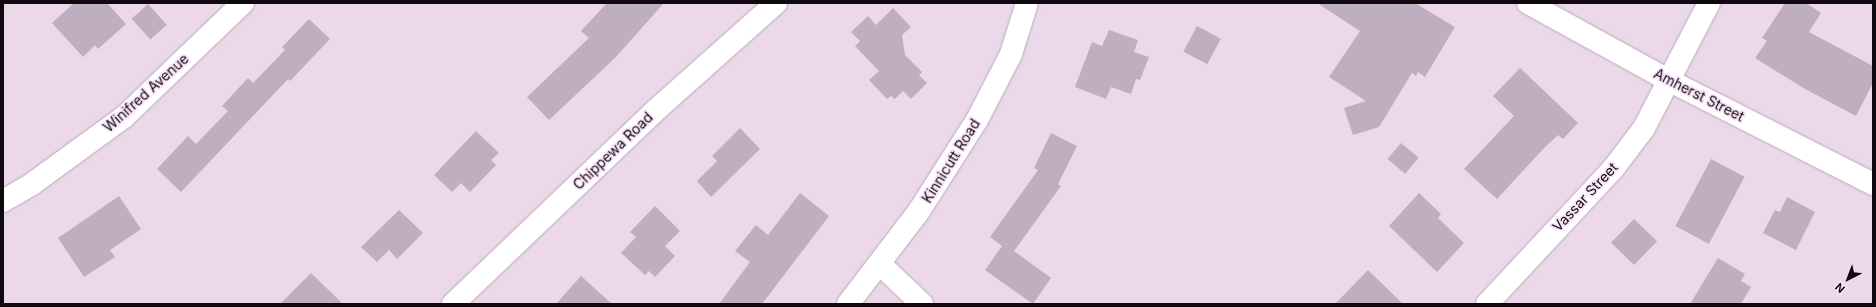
<!DOCTYPE html>
<html>
<head>
<meta charset="utf-8">
<style>
	body { margin:0 }
	#map { position:relative; width:1876px; height:307px; overflow:hidden; background:#ebd9ea; font-family:Inter,sans-serif }
	div>[style] { position:absolute }
	.building>* { inset:0; background:#bfaebf; transform-origin:0 0 }
	.roads { filter:drop-shadow(0 0 1px #bbaaba) drop-shadow(0 0 1px #bbaaba) }
	.minor>* { height:22px; margin:-11px; padding:0 11px; transform-origin:11px; border-radius:11px; background:#fff }
	span { translate:-50% -50%; white-space:nowrap; text-align:center; line-height:1.15; -webkit-text-stroke:3.5px #f8e6f8; paint-order:stroke }
	.street-label { font-size:14px; color:#100a10 }
	.frame { position:absolute; inset:0; border:4px solid #100a10; pointer-events:none }
	.north { position:absolute; left:1828px; top:259px; width:40px; height:40px; -webkit-text-stroke:3px #f8e6f8; paint-order:stroke; rotate:222deg; font-size:11px; font-weight:700; line-height:16px; text-align:center; color:#100a10 }
	.north::after { content:''; display:block; margin:auto; width:14px; height:18px; background:#100a10; clip-path:polygon(50% 0,100% 100%,50% 72%,0 100%) }
</style>
</head>
<body>
<div id="map">
	<div class="building">
		<i style="clip-path:polygon(74px 3px,107px 3px,126px 24px,98px 49px,95px 45px,83px 57px,52px 23px)"></i>
		<i style="clip-path:polygon(607px 3px,664px 3px,615px 58px,549px 120px,527px 97px,589px 38px,581px 31px)"></i>
		<i style="clip-path:polygon(1317px 3px,1415px 3px,1455px 27px,1425px 77px,1418px 72px,1416px 76px,1412px 73px,1379px 127px,1353px 135px,1344px 108px,1366px 101px,1329px 77px,1360px 31px)"></i>
		<i style="clip-path:polygon(1785px 3px,1806px 3px,1821px 13px,1809px 32px,1873px 66px,1873px 83px,1856px 116px,1805px 89px,1755px 58px,1767px 41px,1762px 38px)"></i>
		<i style="left:148px;top:4px;width:28px;height:22px;rotate:48deg"></i>
		<i style="clip-path:polygon(893px 8px,911px 27px,902px 35px,905px 55px,922px 72px,919px 75px,927px 83px,911px 99px,903px 91px,895px 99px,891px 96px,887px 99px,869px 80px,879px 71px,855px 46px,860px 41px,851px 32px,868px 16px,876px 25px)"></i>
		<i style="clip-path:polygon(309px 19px,330px 39px,290px 81px,288px 79px,181px 192px,157px 169px,188px 136px,196px 144px,228px 111px,222px 106px,248px 78px,253px 83px,285px 50px,282px 47px)"></i>
		<i style="left:1197px;top:26px;width:27px;height:29px;rotate:28deg"></i>
		<i style="clip-path:polygon(1109px 30px,1138px 40px,1134px 52px,1149px 57px,1140px 80px,1136px 79px,1131px 94px,1111px 87px,1106px 99px,1075px 87px,1092px 42px,1102px 46px)"></i>
		<i style="clip-path:polygon(1520px 68px,1578px 123px,1563px 139px,1558px 135px,1545px 147px,1497px 199px,1464px 169px,1514px 116px,1493px 96px)"></i>
		<i style="clip-path:polygon(740px 128px,760px 149px,711px 197px,697px 181px,717px 161px,712px 156px)"></i>
		<i style="clip-path:polygon(476px 131px,499px 153px,491px 160px,496px 165px,470px 192px,461px 183px,452px 192px,434px 175px)"></i>
		<i style="clip-path:polygon(1051px 133px,1077px 146px,1058px 184px,1061px 186px,1014px 251px,1051px 278px,1033px 304px,985px 270px,1002px 246px,990px 237px,1038px 170px,1034px 168px)"></i>
		<i style="left:1401px;top:143px;width:23px;height:21px;rotate:40deg"></i>
		<i style="left:1711px;top:159px;width:38px;height:76px;rotate:28deg"></i>
		<i style="clip-path:polygon(800px 193px,829px 216px,762px 304px,719px 304px,750px 262px,735px 251px,756px 225px,768px 235px)"></i>
		<i style="clip-path:polygon(1419px 193px,1441px 214px,1438px 218px,1464px 243px,1437px 272px,1389px 226px)"></i>
		<i style="clip-path:polygon(119px 196px,141px 229px,110px 250px,115px 257px,84px 277px,58px 238px)"></i>
		<i style="clip-path:polygon(1787px 197px,1815px 212px,1796px 250px,1763px 233px,1775px 210px,1780px 212px)"></i>
		<i style="clip-path:polygon(655px 206px,680px 231px,665px 246px,675px 256px,655px 277px,649px 271px,645px 275px,621px 253px,636px 237px,630px 232px)"></i>
		<i style="clip-path:polygon(399px 210px,423px 233px,397px 259px,389px 250px,377px 262px,361px 247px)"></i>
		<i style="left:1634px;top:219px;width:32px;height:33px;rotate:44deg"></i>
		<i style="clip-path:polygon(1718px 258px,1745px 274px,1741px 281px,1751px 287px,1741px 304px,1690px 304px)"></i>
		<i style="clip-path:polygon(1368px 270px,1403px 304px,1335px 304px)"></i>
		<i style="clip-path:polygon(311px 273px,343px 304px,280px 304px)"></i>
		<i style="clip-path:polygon(581px 276px,612px 304px,556px 304px)"></i>
	</div>
	<div class="roads">
		<div class="minor">
			<i style="left:1528px;top:3px;width:162px;rotate:28.8deg"></i>
			<i style="left:1670px;top:81px;width:228px;rotate:26.9deg"></i>
			<i style="left:3px;top:201px;width:34px;rotate:-30deg"></i>
			<i style="left:32px;top:184px;width:114px;rotate:-36.1deg"></i>
			<i style="left:124px;top:117px;width:165px;rotate:-43.8deg"></i>
			<i style="left:880px;top:264px;width:58px;rotate:43.6deg"></i>
			<i style="left:453px;top:304px;width:281px;rotate:-43.7deg"></i>
			<i style="left:656px;top:110px;width:161px;rotate:-41.7deg"></i>
			<i style="left:848px;top:304px;width:117px;rotate:-52.6deg"></i>
			<i style="left:919px;top:211px;width:108px;rotate:-57.5deg"></i>
			<i style="left:977px;top:120px;width:74px;rotate:-62.7deg"></i>
			<i style="left:1011px;top:54px;width:53px;rotate:-72.6deg"></i>
			<i style="left:1487px;top:304px;width:185px;rotate:-47deg"></i>
			<i style="left:1613px;top:169px;width:51px;rotate:-52.9deg"></i>
			<i style="left:1644px;top:128px;width:141px;rotate:-62.5deg"></i>
		</div>
	</div>
	<div class="street-label">
		<span style="left:146px;top:93px;rotate:-42deg">Winifred Avenue</span>
		<span style="left:1699px;top:95px;rotate:27deg">Amherst Street</span>
		<span style="left:613px;top:151px;rotate:-44deg">Chippewa Road</span>
		<span style="left:951px;top:161px;rotate:-58deg">Kinnicutt Road</span>
		<span style="left:1585px;top:197px;rotate:-47deg">Vassar Street</span>
	</div>
	<div class="frame"></div>
	<div class="north">N</div>
</div>
</body>
</html>
